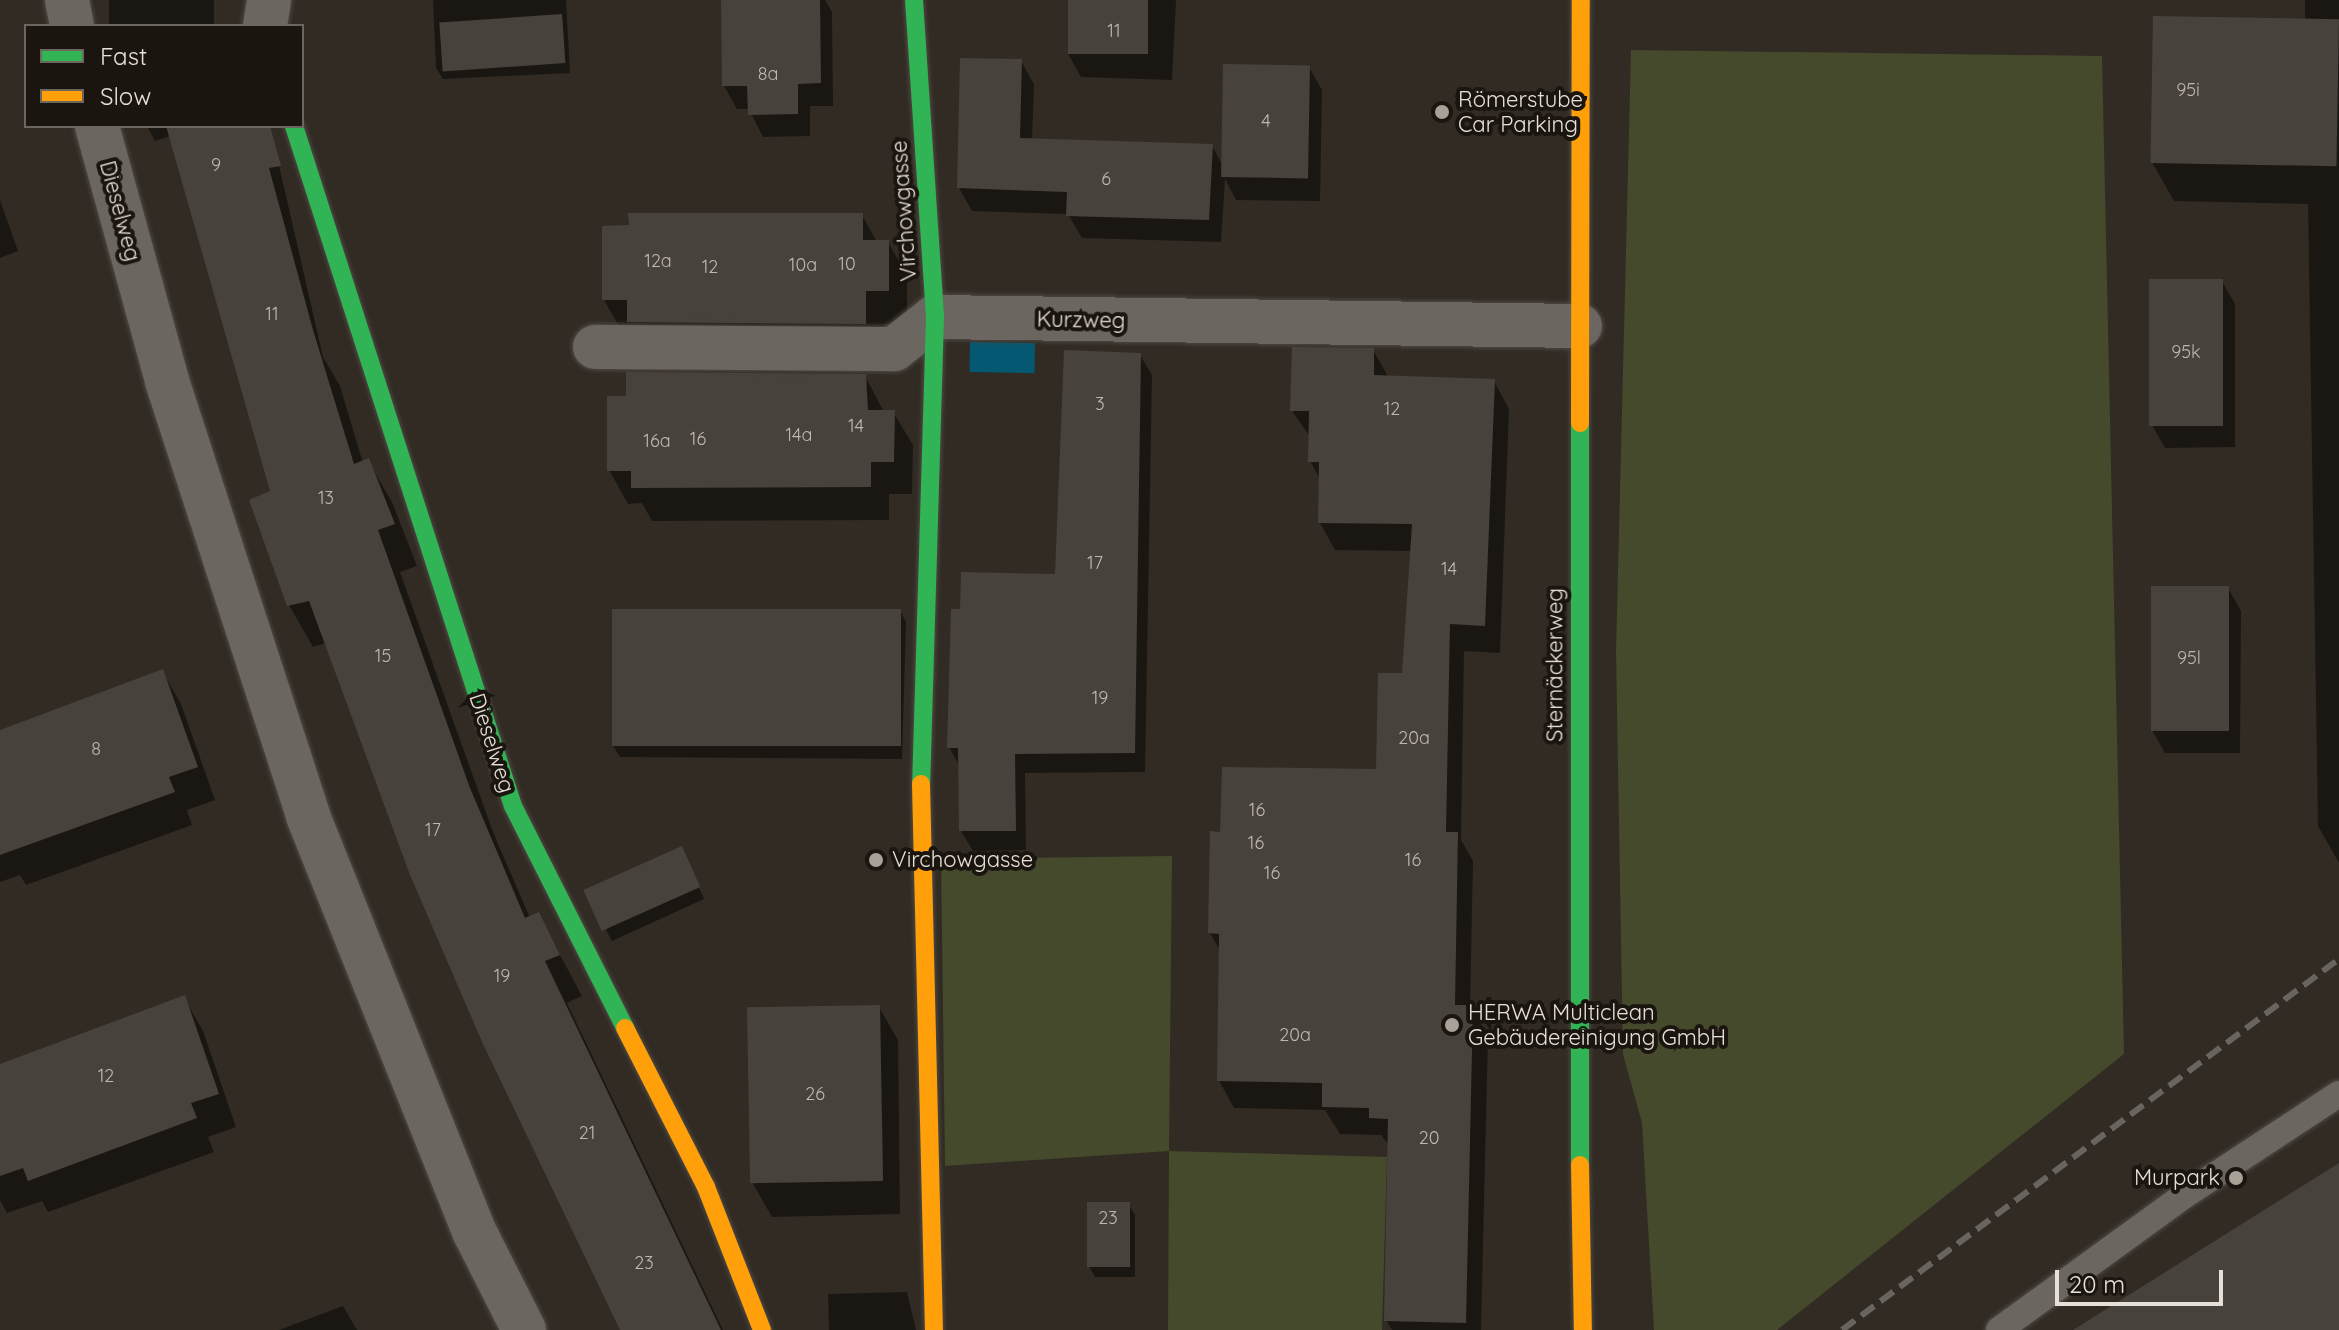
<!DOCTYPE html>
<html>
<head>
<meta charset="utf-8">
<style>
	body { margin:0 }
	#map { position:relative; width:2339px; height:1330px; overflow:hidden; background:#312b24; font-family:Quicksand,sans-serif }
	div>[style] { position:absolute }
	.green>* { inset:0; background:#444a2b }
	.water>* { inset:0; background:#055871; transform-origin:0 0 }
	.shadow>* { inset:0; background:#0007; transform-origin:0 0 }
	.building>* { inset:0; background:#48423c; transform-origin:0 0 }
	.roads { filter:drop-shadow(0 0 2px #4e4942) drop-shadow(0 0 2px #4e4942) }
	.lane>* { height:26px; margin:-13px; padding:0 13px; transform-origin:13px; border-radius:13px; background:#6b6660 }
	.street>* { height:44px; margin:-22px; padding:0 22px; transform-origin:22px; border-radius:22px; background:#6b6660 }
	.fast>* { height:18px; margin:-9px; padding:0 9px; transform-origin:9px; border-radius:9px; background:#30b455 }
	.slow>* { height:18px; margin:-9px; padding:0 9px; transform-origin:9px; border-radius:9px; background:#ff9f0a }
	.rail>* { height:6px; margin-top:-3px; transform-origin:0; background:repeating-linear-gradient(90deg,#68645f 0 16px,transparent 0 24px) }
	.dots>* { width:22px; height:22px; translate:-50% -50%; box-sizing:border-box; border:4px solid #1b150f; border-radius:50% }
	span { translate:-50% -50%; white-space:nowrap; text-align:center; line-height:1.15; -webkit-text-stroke:8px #1b150f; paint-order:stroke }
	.number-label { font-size:18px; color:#bfb8b0 }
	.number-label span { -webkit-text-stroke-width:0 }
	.poi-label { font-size:22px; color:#e7e0d7 }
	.left { translate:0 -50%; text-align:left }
	.right { translate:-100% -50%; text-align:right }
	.street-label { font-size:22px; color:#e7e0d7 }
	.legend { position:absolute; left:24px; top:24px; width:280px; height:104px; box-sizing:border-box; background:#1b150f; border:2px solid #6d665f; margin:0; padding:10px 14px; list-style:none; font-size:24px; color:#e7e0d7 }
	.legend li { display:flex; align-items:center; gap:16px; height:40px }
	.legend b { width:40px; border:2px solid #6d665f }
	.scale { position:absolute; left:2055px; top:1270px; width:168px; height:36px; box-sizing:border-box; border:4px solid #e7e0d7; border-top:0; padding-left:10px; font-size:24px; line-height:28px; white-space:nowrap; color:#e7e0d7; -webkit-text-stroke:6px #1b150f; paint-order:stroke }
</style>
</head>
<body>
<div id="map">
	<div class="green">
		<i style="clip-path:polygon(1631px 50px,2102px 56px,2124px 1054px,1777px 1330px,1654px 1330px,1642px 1123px,1623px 1054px,1616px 652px)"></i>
		<i style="clip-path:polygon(1172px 856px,1169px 1151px,1387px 1157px,1382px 1330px,1168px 1330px,1169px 1151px,945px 1166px,941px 859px)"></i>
	</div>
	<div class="water">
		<i style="left:970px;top:342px;width:65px;height:30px;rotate:1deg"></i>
	</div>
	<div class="shadow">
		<i style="left:109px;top:0;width:105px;height:27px"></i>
		<i style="clip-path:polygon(433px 0,566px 0,570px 73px,443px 79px,436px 68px)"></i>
		<i style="clip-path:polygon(723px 0,825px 0,832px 12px,833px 106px,810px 106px,810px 136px,763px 137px,749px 109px,737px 109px,724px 86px)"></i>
		<i style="clip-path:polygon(1070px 0,1176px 0,1172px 80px,1081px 77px,1068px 54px)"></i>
		<i style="clip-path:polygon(2305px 0,2339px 0,2339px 863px,2318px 826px,2308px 204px,2174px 201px,2152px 162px,2305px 22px)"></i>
		<i style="clip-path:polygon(1021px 61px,1034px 84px,1032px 141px,1212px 146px,1223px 166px,1309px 67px,1322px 90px,1320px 201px,1236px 200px,1225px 179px,1221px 242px,1082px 238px,1068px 214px,972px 211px,959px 188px)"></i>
		<i style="clip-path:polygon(147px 126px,270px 126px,323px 357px,340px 386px,363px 463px,368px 461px,392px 502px,417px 566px,400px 572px,493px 832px,530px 918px,538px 914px,582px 996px,567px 1003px,723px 1330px,622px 1330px,326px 643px,313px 647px,289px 605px,272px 493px,171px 136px,155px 141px)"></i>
		<i style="clip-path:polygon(0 200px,18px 251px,0 258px)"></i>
		<i style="clip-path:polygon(862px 215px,877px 242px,888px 242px,907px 275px,907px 324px,884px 324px,884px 356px,623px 333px,604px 300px)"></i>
		<i style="clip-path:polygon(2222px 281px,2235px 304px,2235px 447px,2165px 448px,2152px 425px)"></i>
		<i style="clip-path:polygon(1373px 350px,1389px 378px,1494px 381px,1509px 409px,1500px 653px,1464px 651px,1461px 840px,1473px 861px,1470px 1007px,1488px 1035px,1481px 1330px,1392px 1330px,1386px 1320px,1389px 1145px,1381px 1135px,1340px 1134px,1325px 1110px,1234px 1108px,1219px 1081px,1221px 952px,1210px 933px,1222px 834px,1378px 771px,1404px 675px,1412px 551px,1335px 550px,1320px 523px,1320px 479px,1310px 461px,1311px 438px,1292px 411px)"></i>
		<i style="clip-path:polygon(1140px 355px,1152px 375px,1145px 772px,1025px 773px,1026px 850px,973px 851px,961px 831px,960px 767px,949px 747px,962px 611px,1057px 576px)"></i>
		<i style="clip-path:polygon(865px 376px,884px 412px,893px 412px,913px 445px,912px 494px,889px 494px,889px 520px,652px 521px,642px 503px,628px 504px,609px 470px)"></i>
		<i style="clip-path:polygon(2228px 588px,2241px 611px,2240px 753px,2165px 753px,2152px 730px)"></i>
		<i style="clip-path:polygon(900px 611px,906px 622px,902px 759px,620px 757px,613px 746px)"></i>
		<i style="clip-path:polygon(162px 671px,181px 704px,215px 800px,187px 810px,192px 825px,26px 885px,20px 875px,0 882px,0 733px)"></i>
		<i style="clip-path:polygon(687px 860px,704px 899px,612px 941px,606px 930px)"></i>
		<i style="clip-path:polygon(184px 998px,203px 1031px,236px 1127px,208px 1137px,214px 1152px,48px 1212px,42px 1201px,7px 1213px,0 1200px,0 1068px)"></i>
		<i style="clip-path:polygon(879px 1007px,898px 1040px,900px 1214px,772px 1217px,753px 1184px)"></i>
		<i style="clip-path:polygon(1128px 1204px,1135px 1215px,1135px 1277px,1095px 1277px,1089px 1266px)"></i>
		<i style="clip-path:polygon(907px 1292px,916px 1330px,829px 1330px,828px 1294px)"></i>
		<i style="clip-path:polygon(343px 1306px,357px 1330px,279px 1330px)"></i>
	</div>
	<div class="building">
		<i style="clip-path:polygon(721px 0,820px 0,821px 83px,798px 84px,798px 114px,748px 115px,747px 86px,722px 86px)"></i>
		<i style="left:1068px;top:0;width:80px;height:54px"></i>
		<i style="left:562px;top:14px;width:49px;height:123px;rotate:86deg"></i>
		<i style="left:2153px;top:16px;width:186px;height:147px;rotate:1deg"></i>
		<i style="clip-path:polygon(960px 58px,1022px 59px,1020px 138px,1213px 144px,1209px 220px,1066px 216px,1067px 192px,957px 188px)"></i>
		<i style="left:1223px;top:64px;width:87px;height:113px;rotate:1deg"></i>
		<i style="clip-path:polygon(166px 126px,270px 126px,281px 166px,269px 168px,313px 330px,354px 464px,369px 458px,395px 524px,378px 530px,470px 788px,525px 918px,539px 912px,560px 955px,545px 961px,721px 1330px,620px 1330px,483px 1044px,410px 875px,309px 601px,287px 606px,249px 500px,270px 491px)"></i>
		<i style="clip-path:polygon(628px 213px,863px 213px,863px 240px,889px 240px,889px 291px,866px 291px,866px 324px,627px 322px,627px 300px,602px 300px,602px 226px,629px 225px)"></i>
		<i style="left:2149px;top:279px;width:74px;height:147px"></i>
		<i style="clip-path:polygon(1292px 347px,1374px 348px,1374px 375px,1495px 379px,1485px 626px,1450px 624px,1446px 832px,1458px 832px,1455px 1005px,1473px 1005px,1466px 1323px,1384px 1321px,1388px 1119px,1369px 1118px,1369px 1108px,1322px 1107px,1322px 1083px,1217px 1081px,1219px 934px,1208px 933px,1210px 831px,1220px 832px,1222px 767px,1376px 769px,1378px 673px,1402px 673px,1412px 524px,1318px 523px,1319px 462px,1308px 462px,1309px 411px,1290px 411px)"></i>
		<i style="clip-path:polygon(1064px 350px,1141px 353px,1135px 753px,1015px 754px,1016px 831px,959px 831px,958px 748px,947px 748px,951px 609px,960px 609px,961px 572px,1055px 574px)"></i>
		<i style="clip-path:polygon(626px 372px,866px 374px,868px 410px,895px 410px,894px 462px,871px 462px,871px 487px,631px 488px,631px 471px,607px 471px,607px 396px,626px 396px)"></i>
		<i style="left:2151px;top:586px;width:78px;height:145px"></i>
		<i style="left:612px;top:609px;width:289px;height:137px"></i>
		<i style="clip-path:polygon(163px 669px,198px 767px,169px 777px,175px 792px,0 855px,0 730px)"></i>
		<i style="left:682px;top:846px;width:45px;height:108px;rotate:66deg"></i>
		<i style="clip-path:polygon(185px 995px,219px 1094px,191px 1103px,197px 1118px,28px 1181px,23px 1168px,0 1176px,0 1064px)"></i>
		<i style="left:880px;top:1005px;width:176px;height:133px;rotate:89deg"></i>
		<i style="clip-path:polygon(2339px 1163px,2339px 1330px,2073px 1330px)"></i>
		<i style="left:1087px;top:1202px;width:43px;height:65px"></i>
	</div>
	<div class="roads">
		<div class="lane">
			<i style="left:1999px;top:1330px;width:230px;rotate:-36deg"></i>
			<i style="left:2185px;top:1195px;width:184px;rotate:-33.3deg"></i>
		</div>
		<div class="street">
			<i style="left:67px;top:0;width:26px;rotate:79deg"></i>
			<i style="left:265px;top:26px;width:26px;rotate:-81deg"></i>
			<i style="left:97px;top:126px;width:264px;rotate:74.6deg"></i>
			<i style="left:167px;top:381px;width:457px;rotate:72deg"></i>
			<i style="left:308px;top:816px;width:449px;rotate:68.2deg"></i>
			<i style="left:475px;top:1233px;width:109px;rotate:63.2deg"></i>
			<i style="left:595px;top:347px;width:299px;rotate:0.4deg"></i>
			<i style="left:894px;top:349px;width:52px;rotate:-38deg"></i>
			<i style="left:935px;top:317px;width:645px;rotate:0.8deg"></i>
		</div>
		<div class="fast">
			<i style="left:914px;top:0;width:318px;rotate:86.2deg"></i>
			<i style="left:935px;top:317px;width:467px;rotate:91.7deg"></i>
			<i style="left:294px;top:126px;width:714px;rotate:72.15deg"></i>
			<i style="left:513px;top:806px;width:249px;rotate:63.2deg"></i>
			<i style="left:1580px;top:1165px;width:742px;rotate:-90deg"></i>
		</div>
		<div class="slow">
			<i style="left:1580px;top:423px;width:423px;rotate:-89.9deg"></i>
			<i style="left:921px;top:784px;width:546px;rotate:88.64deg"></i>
			<i style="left:625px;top:1028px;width:178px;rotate:63deg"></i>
			<i style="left:706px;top:1187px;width:154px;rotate:68.6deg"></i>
			<i style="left:1580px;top:1165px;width:165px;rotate:89deg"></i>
		</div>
	</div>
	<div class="rail">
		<i style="left:1842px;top:1330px;width:620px;rotate:-36.74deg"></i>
	</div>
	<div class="dots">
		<i style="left:1442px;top:112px;background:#a7a198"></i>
		<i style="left:876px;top:860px;background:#a7a198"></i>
		<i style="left:1452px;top:1025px;background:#a7a198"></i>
		<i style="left:2236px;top:1178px;background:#a7a198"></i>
	</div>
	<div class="number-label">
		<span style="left:1114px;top:31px">11</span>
		<span style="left:768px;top:74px">8a</span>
		<span style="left:2188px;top:90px">95i</span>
		<span style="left:1266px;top:121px">4</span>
		<span style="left:216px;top:165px">9</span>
		<span style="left:1106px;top:179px">6</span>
		<span style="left:658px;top:261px">12a</span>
		<span style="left:847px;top:264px">10</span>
		<span style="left:803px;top:265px">10a</span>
		<span style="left:710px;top:267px">12</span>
		<span style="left:272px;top:314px">11</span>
		<span style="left:2186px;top:352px">95k</span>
		<span style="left:1100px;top:404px">3</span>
		<span style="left:1392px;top:409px">12</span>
		<span style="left:856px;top:426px">14</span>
		<span style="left:799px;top:435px">14a</span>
		<span style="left:698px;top:439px">16</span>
		<span style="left:657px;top:441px">16a</span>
		<span style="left:326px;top:498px">13</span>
		<span style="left:1095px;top:563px">17</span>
		<span style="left:1449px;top:569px">14</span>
		<span style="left:383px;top:656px">15</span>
		<span style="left:2189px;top:658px">95l</span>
		<span style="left:1100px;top:698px">19</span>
		<span style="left:1414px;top:738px">20a</span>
		<span style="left:96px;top:749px">8</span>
		<span style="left:1257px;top:810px">16</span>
		<span style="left:433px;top:830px">17</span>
		<span style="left:1256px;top:843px">16</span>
		<span style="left:1413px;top:860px">16</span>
		<span style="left:1272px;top:873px">16</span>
		<span style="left:502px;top:976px">19</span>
		<span style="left:1295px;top:1035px">20a</span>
		<span style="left:106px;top:1076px">12</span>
		<span style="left:815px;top:1094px">26</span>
		<span style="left:587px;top:1133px">21</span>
		<span style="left:1429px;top:1138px">20</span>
		<span style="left:1108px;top:1218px">23</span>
		<span style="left:644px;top:1263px">23</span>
	</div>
	<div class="poi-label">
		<span class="left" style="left:1458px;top:112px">Römerstube<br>Car Parking</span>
		<span class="left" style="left:892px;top:860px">Virchowgasse</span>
		<span class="left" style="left:1468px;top:1025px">HERWA Multiclean<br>Gebäudereinigung GmbH</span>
		<span class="right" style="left:2220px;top:1178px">Murpark</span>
	</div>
	<div class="street-label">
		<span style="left:120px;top:211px;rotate:75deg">Dieselweg</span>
		<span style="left:904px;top:211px;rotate:-94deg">Virchowgasse</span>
		<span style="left:1081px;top:320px;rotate:1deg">Kurzweg</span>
		<span style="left:1555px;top:665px;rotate:-90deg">Sternäckerweg</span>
		<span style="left:492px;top:743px;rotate:72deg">Dieselweg</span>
	</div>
	<ul class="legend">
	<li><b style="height:10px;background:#30b455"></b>Fast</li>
	<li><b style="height:10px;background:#ff9f0a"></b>Slow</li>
	</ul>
	<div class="scale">20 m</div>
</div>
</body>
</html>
